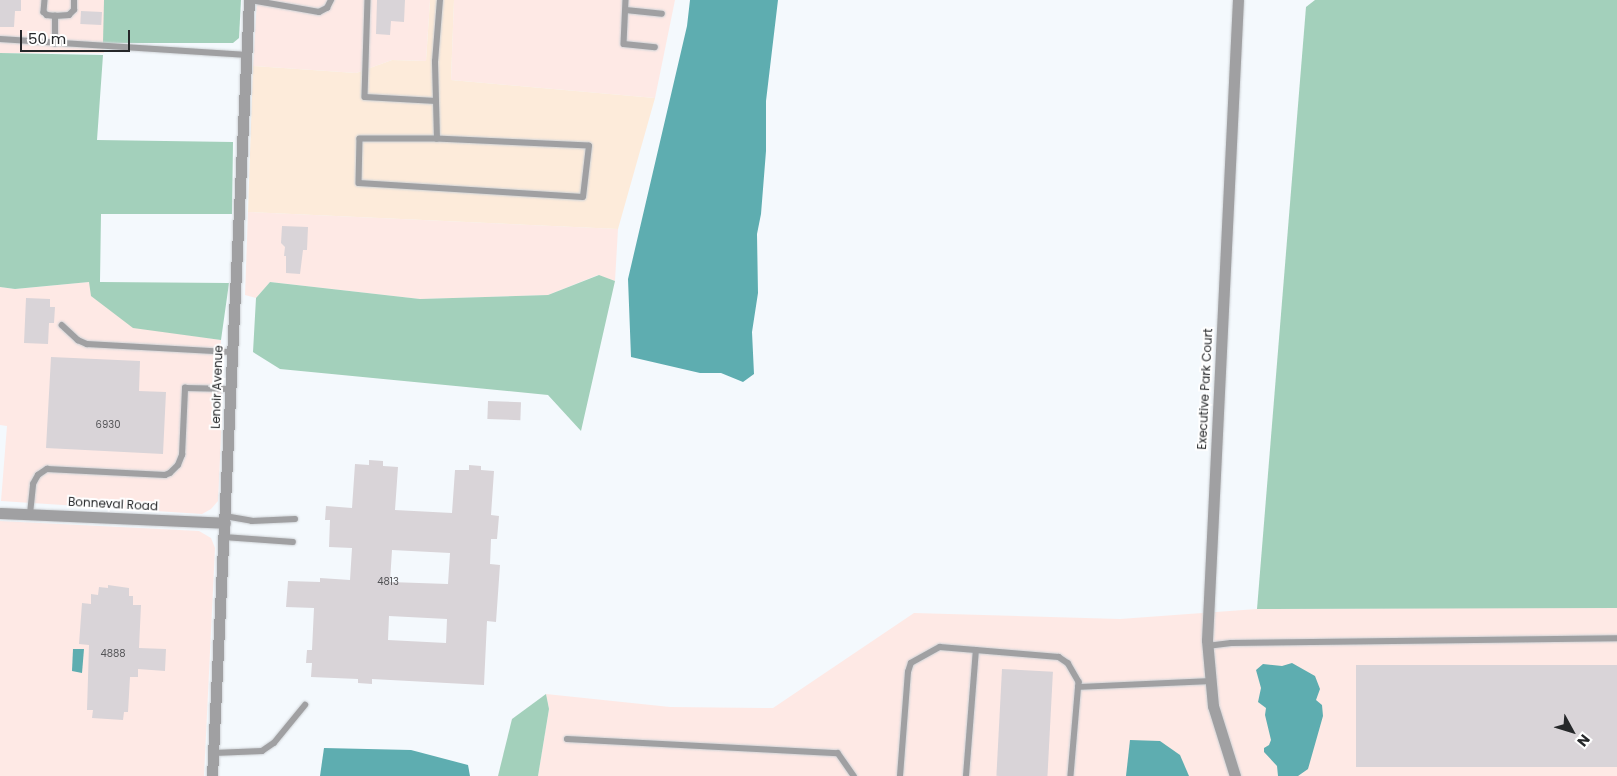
<!DOCTYPE html>
<html>
<head>
<meta charset="utf-8">
<style>
	body { margin:0 }
	#map { position:relative; width:1617px; height:776px; overflow:hidden; background:#f4f9fd; font-family:Poppins,sans-serif }
	div>[style] { position:absolute }
	.commercial>* { inset:0; background:#fee9e5; transform-origin:0 0 }
	.industrial>* { inset:0; background:#fdebda }
	.green>* { inset:0; background:#a3d0bb }
	.water>* { inset:0; background:#5eadb0 }
	.building>* { inset:0; background:#d9d4d8; transform-origin:0 0 }
	.roads { filter:drop-shadow(0 0 1px #cfd3d7) drop-shadow(0 0 1px #cfd3d7) }
	.lane>* { height:5.5px; margin:-2.75px; padding:0 2.75px; transform-origin:2.75px; border-radius:2.75px; background:#a0a0a2 }
	.street>* { height:11px; margin:-5.5px; padding:0 5.5px; transform-origin:5.5px; border-radius:5.5px; background:#a0a0a2 }
	span { translate:-50% -50%; white-space:nowrap; text-align:center; line-height:1.15; -webkit-text-stroke:4px #fff; paint-order:stroke }
	.number-label { font-size:10px; color:#535356 }
	.number-label span { -webkit-text-stroke-width:0 }
	.street-label { font-size:12px; color:#26282a }
	.north { position:absolute; left:1547px; top:706px; width:50px; height:50px; -webkit-text-stroke:4px #fff; paint-order:stroke; rotate:129deg; font-size:14px; font-weight:700; line-height:20px; text-align:center; color:#26282a }
	.north::after { content:''; display:block; margin:auto; width:18px; height:22px; background:#26282a; clip-path:polygon(50% 0,100% 100%,50% 72%,0 100%) }
	.scale { position:absolute; left:20px; top:30px; width:110px; height:22px; box-sizing:border-box; border:2px solid #26282a; border-top:0; padding-left:6px; font-size:15px; line-height:18px; white-space:nowrap; color:#26282a; -webkit-text-stroke:4px #fff; paint-order:stroke }
</style>
</head>
<body>
<div id="map">
	<div class="commercial">
		<i style="left:0;top:0;width:104px;height:53px"></i>
		<i style="clip-path:polygon(257px 0,430px 0,426px 61px,392px 60px,356px 73px,253px 66px)"></i>
		<i style="clip-path:polygon(454px 0,675px 0,655px 98px,451px 80px)"></i>
		<i style="clip-path:polygon(248px 212px,618px 229px,615px 281px,598px 275px,548px 295px,420px 299px,270px 282px,256px 298px,245px 295px)"></i>
		<i style="clip-path:polygon(89px 282px,133px 327px,221px 340px,220px 361px,222px 414px,218px 501px,211px 509px,202px 514px,1px 501px,7px 426px,0 425px,0 287px,15px 289px)"></i>
		<i style="clip-path:polygon(0 521px,199px 531px,211px 538px,215px 548px,204px 776px,0 776px)"></i>
		<i style="clip-path:polygon(1617px 607px,1617px 776px,538px 776px,549px 709px,546px 694px,670px 707px,773px 708px,914px 613px,1120px 619px,1257px 609px)"></i>
	</div>
	<div class="industrial">
		<i style="clip-path:polygon(430px 0,454px 0,451px 80px,655px 98px,618px 229px,248px 212px,253px 66px,356px 73px,392px 60px,426px 61px)"></i>
	</div>
	<div class="green">
		<i style="clip-path:polygon(104px 0,241px 0,239px 38px,233px 43px,103px 43px)"></i>
		<i style="clip-path:polygon(1315px 0,1617px 0,1617px 608px,1257px 609px,1306px 7px)"></i>
		<i style="clip-path:polygon(0 53px,103px 55px,97px 140px,233px 142px,232px 214px,101px 214px,100px 282px,229px 283px,221px 340px,133px 328px,91px 296px,89px 282px,15px 289px,0 287px)"></i>
		<i style="clip-path:polygon(599px 275px,615px 281px,581px 431px,548px 395px,280px 369px,253px 352px,256px 298px,270px 282px,420px 299px,548px 295px)"></i>
		<i style="clip-path:polygon(546px 694px,549px 709px,538px 776px,498px 776px,512px 719px)"></i>
	</div>
	<div class="water">
		<i style="clip-path:polygon(690px 0,778px 0,766px 101px,766px 151px,761px 214px,757px 234px,758px 293px,752px 332px,754px 374px,743px 382px,721px 373px,700px 373px,631px 357px,628px 279px,687px 26px)"></i>
		<i style="clip-path:polygon(73px 649px,84px 649px,82px 673px,72px 671px)"></i>
		<i style="clip-path:polygon(1292px 663px,1315px 676px,1320px 689px,1316px 700px,1322px 705px,1323px 716px,1308px 769px,1298px 776px,1278px 776px,1277px 766px,1264px 752px,1264px 748px,1269px 745px,1271px 740px,1265px 715px,1266px 708px,1258px 702px,1261px 688px,1256px 670px,1263px 664px,1282px 666px)"></i>
		<i style="clip-path:polygon(1130px 740px,1160px 741px,1180px 755px,1189px 776px,1126px 776px)"></i>
		<i style="clip-path:polygon(324px 748px,411px 750px,468px 765px,470px 776px,320px 776px)"></i>
	</div>
	<div class="building">
		<i style="clip-path:polygon(0 0,21px 0,21px 11px,15px 11px,14px 27px,0 27px)"></i>
		<i style="clip-path:polygon(377px 0,405px 0,404px 22px,391px 21px,390px 35px,376px 34px)"></i>
		<i style="left:81px;top:11px;width:21px;height:13px;rotate:3deg"></i>
		<i style="clip-path:polygon(282px 226px,308px 227px,307px 250px,303px 250px,300px 274px,286px 273px,286px 256px,284px 256px,285px 247px,281px 243px)"></i>
		<i style="clip-path:polygon(26px 298px,50px 299px,50px 307px,55px 307px,54px 323px,49px 323px,48px 344px,24px 343px)"></i>
		<i style="clip-path:polygon(51px 357px,140px 361px,139px 391px,166px 392px,163px 454px,46px 448px)"></i>
		<i style="left:488px;top:401px;width:33px;height:18px;rotate:2deg"></i>
		<i style="clip-path:polygon(evenodd,369px 460px,383px 461px,383px 466px,398px 467px,395px 510px,452px 513px,455px 470px,469px 470px,469px 465px,481px 466px,481px 470px,494px 471px,491px 515px,499px 516px,497px 539px,491px 539px,490px 564px,500px 565px,496px 622px,487px 621px,484px 685px,372px 679px,372px 684px,358px 683px,358px 679px,311px 677px,312px 663px,306px 663px,307px 650px,312px 650px,314px 608px,286px 607px,288px 581px,320px 582px,320px 578px,350px 580px,352px 548px,329px 547px,330px 520px,325px 520px,326px 506px,352px 508px,355px 464px,369px 465px,369px 460px,392px 550px,450px 553px,448px 584px,390px 582px,392px 550px,369px 460px,389px 616px,447px 619px,446px 643px,388px 640px,389px 616px)"></i>
		<i style="clip-path:polygon(108px 585px,129px 588px,129px 596px,133px 596px,133px 605px,141px 605px,139px 648px,166px 649px,165px 671px,138px 669px,138px 677px,130px 677px,128px 712px,124px 712px,123px 720px,92px 718px,93px 710px,87px 710px,89px 645px,79px 644px,82px 603px,91px 604px,91px 594px,98px 595px,99px 587px,108px 588px)"></i>
		<i style="left:1617px;top:665px;width:102px;height:261px;rotate:90deg"></i>
		<i style="left:1002px;top:669px;width:51px;height:107px;rotate:3deg"></i>
	</div>
	<div class="roads">
		<div class="lane">
			<i style="left:45px;top:0;width:12px;rotate:95deg"></i>
			<i style="left:44px;top:12px;width:4px;rotate:45deg"></i>
			<i style="left:47px;top:15px;width:8px;rotate:7deg"></i>
			<i style="left:55px;top:16px;width:14px;rotate:-4deg"></i>
			<i style="left:69px;top:15px;width:7px;rotate:-45deg"></i>
			<i style="left:74px;top:10px;width:10px;rotate:-90deg"></i>
			<i style="left:251px;top:0;width:69px;rotate:10deg"></i>
			<i style="left:319px;top:12px;width:9px;rotate:-27deg"></i>
			<i style="left:327px;top:8px;width:9px;rotate:-63deg"></i>
			<i style="left:368px;top:0;width:97px;rotate:91.8deg"></i>
			<i style="left:365px;top:97px;width:71px;rotate:3.2deg"></i>
			<i style="left:626px;top:0;width:44px;rotate:92.6deg"></i>
			<i style="left:624px;top:44px;width:31px;rotate:6deg"></i>
			<i style="left:626px;top:10px;width:36px;rotate:6deg"></i>
			<i style="left:0;top:39px;width:248px;rotate:3.7deg"></i>
			<i style="left:55px;top:44px;width:28px;rotate:-90deg"></i>
			<i style="left:437px;top:139px;width:77px;rotate:180deg"></i>
			<i style="left:360px;top:139px;width:44px;rotate:91.3deg"></i>
			<i style="left:359px;top:183px;width:224px;rotate:3.6deg"></i>
			<i style="left:583px;top:197px;width:51px;rotate:-83.3deg"></i>
			<i style="left:589px;top:146px;width:152px;rotate:-177.4deg"></i>
			<i style="left:437px;top:139px;width:77px;rotate:-91.5deg"></i>
			<i style="left:435px;top:62px;width:62px;rotate:-85.4deg"></i>
			<i style="left:62px;top:325px;width:22px;rotate:43deg"></i>
			<i style="left:78px;top:340px;width:10px;rotate:24deg"></i>
			<i style="left:87px;top:344px;width:145px;rotate:3.2deg"></i>
			<i style="left:30px;top:514px;width:30px;rotate:-84deg"></i>
			<i style="left:33px;top:484px;width:10px;rotate:-61deg"></i>
			<i style="left:38px;top:475px;width:11px;rotate:-34deg"></i>
			<i style="left:47px;top:469px;width:118px;rotate:2.9deg"></i>
			<i style="left:165px;top:475px;width:5px;rotate:-22deg"></i>
			<i style="left:170px;top:473px;width:11px;rotate:-45deg"></i>
			<i style="left:178px;top:465px;width:11px;rotate:-68deg"></i>
			<i style="left:182px;top:455px;width:67px;rotate:-87.4deg"></i>
			<i style="left:185px;top:388px;width:46px;rotate:1.2deg"></i>
			<i style="left:225px;top:516px;width:27px;rotate:10deg"></i>
			<i style="left:252px;top:521px;width:43px;rotate:-2.7deg"></i>
			<i style="left:224px;top:537px;width:69px;rotate:4.1deg"></i>
			<i style="left:1207px;top:646px;width:24px;rotate:-7deg"></i>
			<i style="left:1231px;top:643px;width:386px;rotate:-0.7deg"></i>
			<i style="left:1078px;top:687px;width:131px;rotate:-2.6deg"></i>
			<i style="left:567px;top:739px;width:271px;rotate:3deg"></i>
			<i style="left:838px;top:753px;width:28px;rotate:55deg"></i>
			<i style="left:214px;top:753px;width:48px;rotate:-2.4deg"></i>
			<i style="left:262px;top:751px;width:14px;rotate:-34deg"></i>
			<i style="left:274px;top:743px;width:49px;rotate:-50.8deg"></i>
			<i style="left:900px;top:776px;width:104px;rotate:-85.6deg"></i>
			<i style="left:908px;top:672px;width:9px;rotate:-72deg"></i>
			<i style="left:911px;top:663px;width:33px;rotate:-29deg"></i>
			<i style="left:940px;top:647px;width:119px;rotate:4.8deg"></i>
			<i style="left:1059px;top:657px;width:11px;rotate:34deg"></i>
			<i style="left:1068px;top:663px;width:22px;rotate:60deg"></i>
			<i style="left:1079px;top:682px;width:94px;rotate:94.9deg"></i>
			<i style="left:966px;top:776px;width:126px;rotate:-85.5deg"></i>
		</div>
		<div class="street">
			<i style="left:0;top:513px;width:225px;rotate:2.5deg"></i>
			<i style="left:212px;top:776px;width:777px;rotate:-87.27deg"></i>
			<i style="left:1235px;top:776px;width:73px;rotate:-107.4deg"></i>
			<i style="left:1213px;top:706px;width:66px;rotate:-95.2deg"></i>
			<i style="left:1207px;top:640px;width:641px;rotate:-87.23deg"></i>
		</div>
	</div>
	<div class="number-label">
		<span style="left:108px;top:425px">6930</span>
		<span style="left:388px;top:582px">4813</span>
		<span style="left:113px;top:654px">4888</span>
	</div>
	<div class="street-label">
		<span style="left:217px;top:387px;rotate:-88deg">Lenoir Avenue</span>
		<span style="left:1205px;top:389px;rotate:-87deg">Executive Park Court</span>
		<span style="left:113px;top:504px;rotate:3deg">Bonneval Road</span>
	</div>
	<div class="north">N</div>
	<div class="scale">50 m</div>
</div>
</body>
</html>
